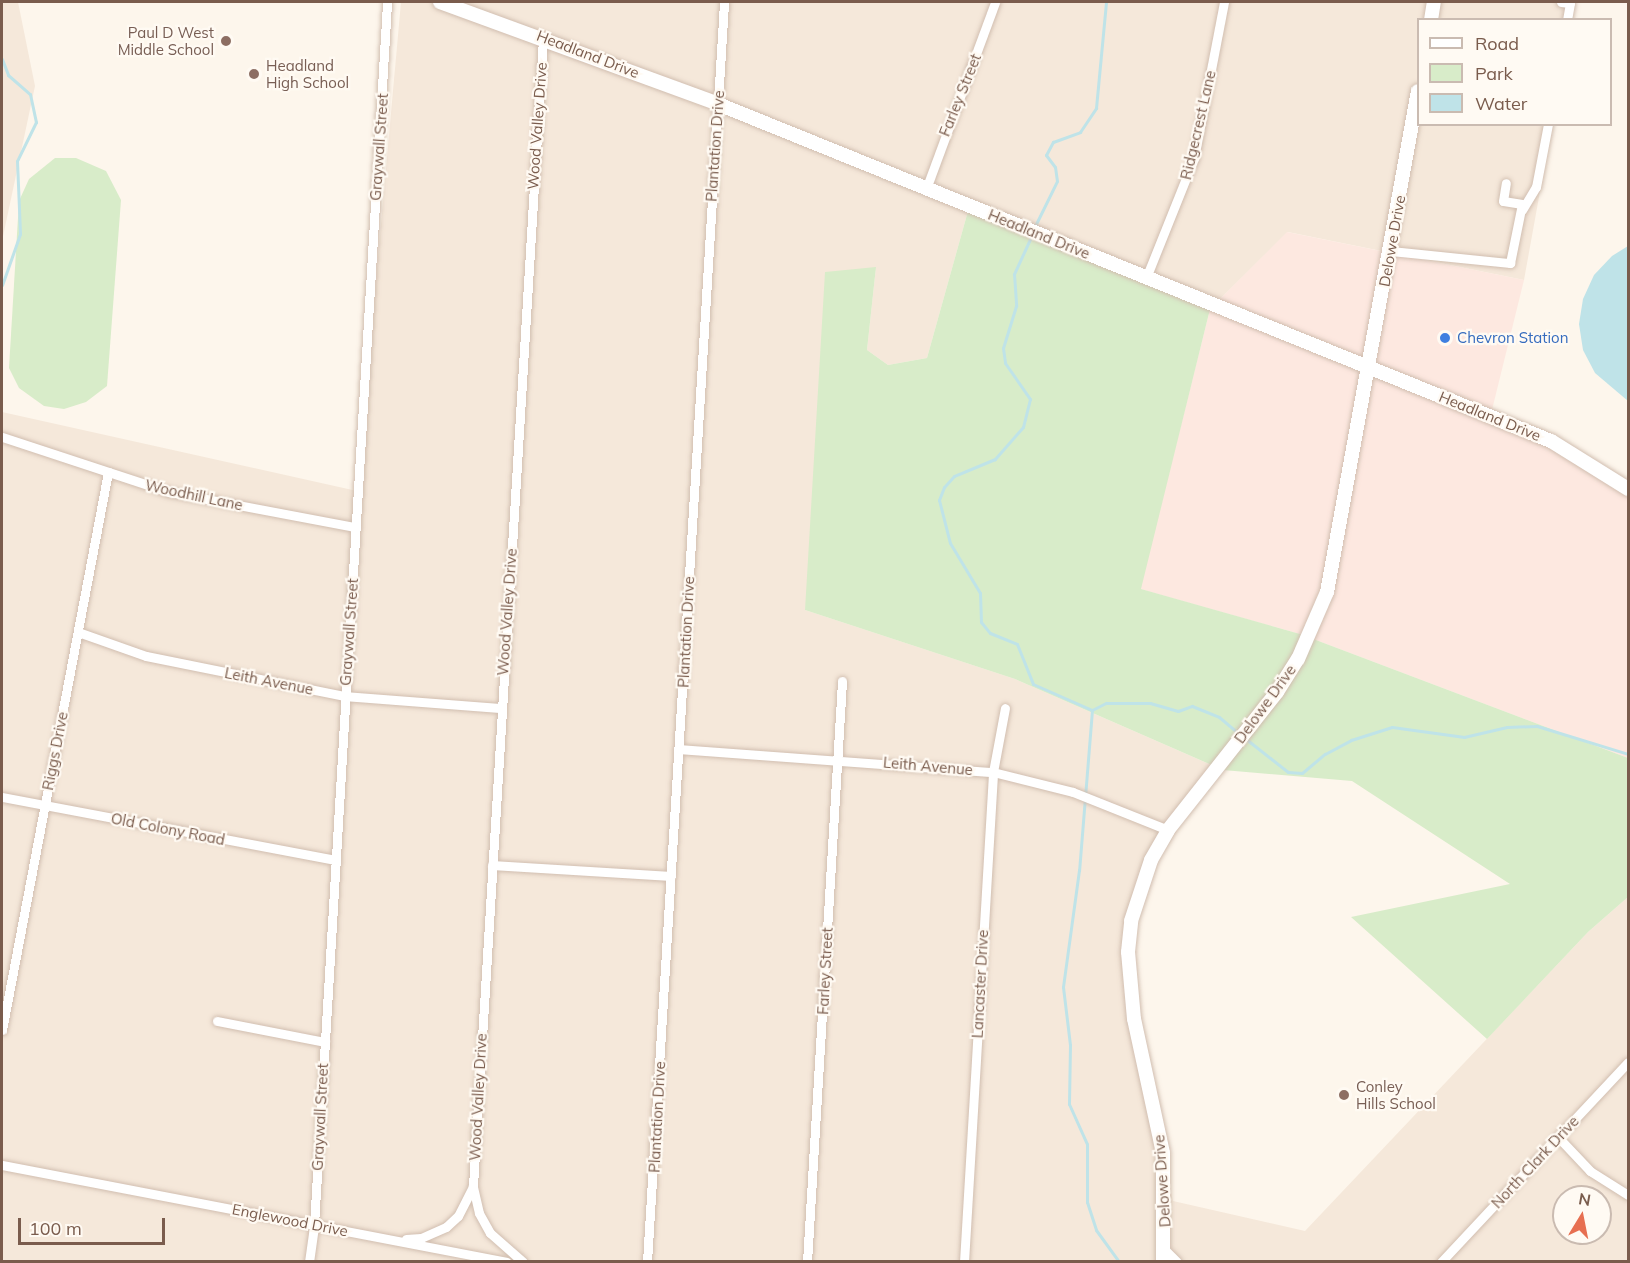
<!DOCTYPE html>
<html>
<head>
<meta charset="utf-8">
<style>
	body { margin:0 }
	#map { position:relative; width:1630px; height:1263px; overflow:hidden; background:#fdf6ec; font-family:Mulish,sans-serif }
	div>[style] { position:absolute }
	.residential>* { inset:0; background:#f5e8da }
	.commercial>* { inset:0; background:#fde8e0 }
	.green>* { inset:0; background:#d8ecc9 }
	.water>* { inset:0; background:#bfe3e8 }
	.stream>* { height:3px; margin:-1.5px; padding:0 1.5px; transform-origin:1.5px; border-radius:1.5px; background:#bfe3e8 }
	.roads { filter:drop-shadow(0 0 2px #d1beb0) drop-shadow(0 0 2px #d1beb0) }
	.street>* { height:9px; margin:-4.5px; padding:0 4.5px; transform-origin:4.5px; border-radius:4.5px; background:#fff }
	.secondary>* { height:14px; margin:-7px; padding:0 7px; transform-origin:7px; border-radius:7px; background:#fff }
	.dots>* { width:16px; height:16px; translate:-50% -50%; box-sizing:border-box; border:3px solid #fffaf3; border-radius:50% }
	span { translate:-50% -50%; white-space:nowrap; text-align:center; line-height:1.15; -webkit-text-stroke:4.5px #fffaf3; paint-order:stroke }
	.education-label { font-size:15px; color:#785e54 }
	.right { translate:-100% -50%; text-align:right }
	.left { translate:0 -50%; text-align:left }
	.street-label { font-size:15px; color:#7a5c4d }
	.shop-label { font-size:15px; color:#366cbe }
	.frame { position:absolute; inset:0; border:3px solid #7a5c4d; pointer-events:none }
	.legend { position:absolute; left:1417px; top:18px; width:195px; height:108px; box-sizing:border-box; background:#fffaf3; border:2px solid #cabbb1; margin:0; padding:8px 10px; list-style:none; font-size:18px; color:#7a5c4d }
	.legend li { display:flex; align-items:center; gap:12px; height:30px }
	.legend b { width:30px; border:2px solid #cabbb1 }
	.north { position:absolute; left:1552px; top:1185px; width:60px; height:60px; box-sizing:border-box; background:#fffaf3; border:2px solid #cabbb1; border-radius:50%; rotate:10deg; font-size:16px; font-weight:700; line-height:24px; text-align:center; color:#7a5c4d }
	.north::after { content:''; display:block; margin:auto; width:21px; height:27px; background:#e76f51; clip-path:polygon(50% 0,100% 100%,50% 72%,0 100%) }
	.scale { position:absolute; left:18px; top:1218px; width:147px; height:27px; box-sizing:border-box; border:3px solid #7a5c4d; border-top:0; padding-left:8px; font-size:18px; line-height:21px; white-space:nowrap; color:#7a5c4d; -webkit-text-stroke:4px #fffaf3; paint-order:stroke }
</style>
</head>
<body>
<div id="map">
	<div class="residential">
		<i style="clip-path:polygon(2px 2px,18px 2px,35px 86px,2px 241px)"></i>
		<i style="clip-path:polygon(evenodd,401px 2px,1573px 2px,1570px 19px,1418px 20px,1418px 124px,1552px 125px,1524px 280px,1288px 232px,1210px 309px,968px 211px,927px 358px,888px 365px,867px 350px,876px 267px,805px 610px,1015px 679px,1216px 767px,1131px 905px,1143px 1062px,1173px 1201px,1305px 1231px,1588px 932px,1628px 897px,1628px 1261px,2px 1262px,2px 412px,357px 491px,401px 2px,1564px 1197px,1600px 1197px,1600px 1233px,1564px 1233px,1564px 1197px)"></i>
	</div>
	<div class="commercial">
		<i style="clip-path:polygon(1287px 232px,1524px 280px,1490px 418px,1628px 485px,1628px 758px,1300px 634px,1140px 589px,1210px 309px)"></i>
	</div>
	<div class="green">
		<i style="clip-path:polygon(55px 158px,76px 158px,106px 171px,121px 200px,107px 386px,86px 402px,64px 409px,44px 406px,19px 388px,9px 368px,19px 201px,29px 179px)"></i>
		<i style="clip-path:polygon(968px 211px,1210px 309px,1141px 589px,1300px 634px,1628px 758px,1628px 897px,1588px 932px,1487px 1039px,1351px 917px,1510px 884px,1352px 781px,1223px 770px,1015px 679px,805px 610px,825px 272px,876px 267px,867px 350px,888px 365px,927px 358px)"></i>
	</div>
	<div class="water">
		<i style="clip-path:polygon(1628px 246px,1628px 401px,1595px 373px,1583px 350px,1579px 324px,1583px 299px,1594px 275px,1612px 256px)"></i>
	</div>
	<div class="stream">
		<i style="left:2px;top:59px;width:17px;rotate:69deg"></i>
		<i style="left:8px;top:75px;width:29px;rotate:41deg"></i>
		<i style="left:30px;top:94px;width:29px;rotate:78deg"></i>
		<i style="left:36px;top:122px;width:43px;rotate:116deg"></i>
		<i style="left:17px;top:161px;width:73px;rotate:87.6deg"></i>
		<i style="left:20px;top:234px;width:54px;rotate:109.4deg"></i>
		<i style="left:1034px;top:228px;width:52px;rotate:-63.9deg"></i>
		<i style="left:1057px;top:181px;width:14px;rotate:-98deg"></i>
		<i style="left:1055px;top:167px;width:15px;rotate:-127deg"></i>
		<i style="left:1046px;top:155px;width:15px;rotate:-62deg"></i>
		<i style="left:1053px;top:142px;width:29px;rotate:-20deg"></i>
		<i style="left:1080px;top:132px;width:29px;rotate:-56deg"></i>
		<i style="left:1096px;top:108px;width:106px;rotate:-84.6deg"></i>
		<i style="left:1031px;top:237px;width:41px;rotate:114.7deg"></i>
		<i style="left:1014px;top:274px;width:32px;rotate:86deg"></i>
		<i style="left:1016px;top:306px;width:44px;rotate:107.2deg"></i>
		<i style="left:1003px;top:348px;width:15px;rotate:82deg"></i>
		<i style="left:1005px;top:363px;width:44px;rotate:55.2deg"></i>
		<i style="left:1030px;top:399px;width:29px;rotate:104deg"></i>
		<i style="left:1023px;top:427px;width:43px;rotate:131.2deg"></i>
		<i style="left:995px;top:459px;width:44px;rotate:157.5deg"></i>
		<i style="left:954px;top:476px;width:15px;rotate:132deg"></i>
		<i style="left:944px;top:487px;width:14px;rotate:111deg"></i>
		<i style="left:939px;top:500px;width:44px;rotate:75.7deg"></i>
		<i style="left:950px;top:543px;width:58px;rotate:59deg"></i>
		<i style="left:980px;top:593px;width:29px;rotate:88deg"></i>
		<i style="left:981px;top:622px;width:14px;rotate:51deg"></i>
		<i style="left:990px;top:633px;width:29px;rotate:22deg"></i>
		<i style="left:1017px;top:644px;width:43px;rotate:68.2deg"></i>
		<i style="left:1033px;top:684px;width:64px;rotate:23.8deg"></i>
		<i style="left:1092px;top:710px;width:16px;rotate:-27deg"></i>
		<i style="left:1106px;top:703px;width:44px"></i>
		<i style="left:1150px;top:703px;width:29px;rotate:16deg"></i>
		<i style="left:1178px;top:711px;width:15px;rotate:-20deg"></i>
		<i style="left:1192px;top:706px;width:29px;rotate:22deg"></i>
		<i style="left:1219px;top:717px;width:25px;rotate:40deg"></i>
		<i style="left:1092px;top:710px;width:161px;rotate:94.6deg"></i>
		<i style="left:1079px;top:870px;width:118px;rotate:97.8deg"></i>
		<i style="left:1063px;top:987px;width:58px;rotate:83.1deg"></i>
		<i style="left:1070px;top:1045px;width:59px;rotate:91deg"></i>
		<i style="left:1069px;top:1104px;width:44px;rotate:65.8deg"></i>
		<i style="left:1087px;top:1144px;width:58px;rotate:90deg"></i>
		<i style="left:1087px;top:1202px;width:29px;rotate:72deg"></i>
		<i style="left:1096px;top:1230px;width:39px;rotate:54deg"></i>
		<i style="left:1246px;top:739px;width:53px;rotate:38.2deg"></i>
		<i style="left:1288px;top:772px;width:14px;rotate:4deg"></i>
		<i style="left:1302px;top:773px;width:30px;rotate:-40deg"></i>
		<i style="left:1325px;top:754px;width:30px;rotate:-28deg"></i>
		<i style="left:1351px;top:740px;width:43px;rotate:-17.6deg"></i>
		<i style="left:1392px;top:727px;width:73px;rotate:7.9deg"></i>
		<i style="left:1464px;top:737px;width:44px;rotate:-13.1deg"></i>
		<i style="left:1507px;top:727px;width:30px;rotate:-2deg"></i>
		<i style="left:1537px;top:726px;width:95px;rotate:17.1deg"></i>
	</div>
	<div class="roads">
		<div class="street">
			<i style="left:1561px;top:2px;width:9px;rotate:6deg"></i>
			<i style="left:1570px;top:3px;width:17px;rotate:100deg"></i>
			<i style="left:926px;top:189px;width:199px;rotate:-69.7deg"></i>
			<i style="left:1522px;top:210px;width:27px;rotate:-59deg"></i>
			<i style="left:1536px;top:187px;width:64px;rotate:-79.2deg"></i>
			<i style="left:1391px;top:251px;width:120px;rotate:5.8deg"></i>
			<i style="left:1510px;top:263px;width:60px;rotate:-78.5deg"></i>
			<i style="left:1522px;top:204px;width:19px;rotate:-171deg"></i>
			<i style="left:1503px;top:201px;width:18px;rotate:-81deg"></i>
			<i style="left:1146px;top:278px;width:129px;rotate:-68.2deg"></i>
			<i style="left:1194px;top:158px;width:159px;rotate:-79.1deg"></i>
			<i style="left:2px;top:437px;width:176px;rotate:18.2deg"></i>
			<i style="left:169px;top:492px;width:189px;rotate:10.7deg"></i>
			<i style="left:78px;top:632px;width:72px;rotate:19.4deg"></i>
			<i style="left:146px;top:656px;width:203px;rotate:11.4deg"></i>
			<i style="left:345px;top:696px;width:157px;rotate:4.4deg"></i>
			<i style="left:678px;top:749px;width:316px;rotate:4.2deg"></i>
			<i style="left:993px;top:772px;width:82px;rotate:14deg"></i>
			<i style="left:1073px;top:792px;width:102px;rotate:21.8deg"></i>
			<i style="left:2px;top:797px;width:339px;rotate:10.7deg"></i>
			<i style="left:492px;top:865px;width:179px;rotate:3.5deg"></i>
			<i style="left:217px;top:1021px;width:110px;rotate:11deg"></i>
			<i style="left:2px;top:1030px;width:568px;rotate:-79.24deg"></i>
			<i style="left:1558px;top:1137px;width:47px;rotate:46.7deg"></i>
			<i style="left:1590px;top:1171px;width:45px;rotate:32.3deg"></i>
			<i style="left:2px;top:1165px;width:514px;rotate:10.87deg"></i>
			<i style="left:406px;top:1239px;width:15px;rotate:-4deg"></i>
			<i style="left:421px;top:1238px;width:27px;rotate:-24deg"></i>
			<i style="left:446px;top:1227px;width:16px;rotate:-43deg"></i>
			<i style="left:458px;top:1216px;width:33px;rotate:-63deg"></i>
			<i style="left:1165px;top:1250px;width:17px;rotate:45deg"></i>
			<i style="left:309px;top:1262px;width:37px;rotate:-82deg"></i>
			<i style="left:314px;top:1225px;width:1225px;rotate:-86.58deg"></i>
			<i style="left:523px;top:1262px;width:44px;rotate:-138.7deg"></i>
			<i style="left:490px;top:1233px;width:23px;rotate:-119deg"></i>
			<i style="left:479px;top:1213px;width:28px;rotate:-103deg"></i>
			<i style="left:473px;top:1186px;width:1151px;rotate:-86.51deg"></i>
			<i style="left:647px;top:1262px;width:1262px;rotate:-86.5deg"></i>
			<i style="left:807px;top:1262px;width:582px;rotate:-86.55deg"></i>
			<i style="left:964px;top:1262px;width:491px;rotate:-86.6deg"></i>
			<i style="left:993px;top:772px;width:65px;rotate:-79.4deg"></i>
			<i style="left:1441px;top:1262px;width:274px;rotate:-46.9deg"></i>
		</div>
		<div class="secondary">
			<i style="left:440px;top:2px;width:296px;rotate:20.1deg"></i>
			<i style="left:718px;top:104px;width:899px;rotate:22.03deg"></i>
			<i style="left:1551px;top:441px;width:91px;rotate:31.9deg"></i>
			<i style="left:1431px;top:20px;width:18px;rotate:-81deg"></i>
			<i style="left:1163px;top:1262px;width:109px;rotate:-90deg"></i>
			<i style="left:1163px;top:1153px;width:137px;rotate:-102.2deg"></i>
			<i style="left:1134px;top:1019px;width:67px;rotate:-95.1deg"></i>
			<i style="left:1128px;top:952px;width:31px;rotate:-84deg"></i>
			<i style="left:1131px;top:921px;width:64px;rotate:-71.8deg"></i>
			<i style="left:1151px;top:860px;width:34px;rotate:-60deg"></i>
			<i style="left:1168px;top:830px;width:176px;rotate:-51.7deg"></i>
			<i style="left:1277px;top:692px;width:39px;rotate:-58deg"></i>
			<i style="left:1298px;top:659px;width:73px;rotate:-66.6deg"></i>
			<i style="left:1327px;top:592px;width:509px;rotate:-79.71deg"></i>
		</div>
	</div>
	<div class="dots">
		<i style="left:226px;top:41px;background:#8d6e63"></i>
		<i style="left:254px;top:74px;background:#8d6e63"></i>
		<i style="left:1445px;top:338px;background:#3f7fe0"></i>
		<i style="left:1344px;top:1095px;background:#8d6e63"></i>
	</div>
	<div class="education-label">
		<span class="right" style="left:214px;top:41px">Paul D West<br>Middle School</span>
		<span class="left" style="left:266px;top:74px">Headland<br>High School</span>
		<span class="left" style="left:1356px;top:1095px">Conley<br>Hills School</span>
	</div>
	<div class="street-label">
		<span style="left:588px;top:54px;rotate:21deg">Headland Drive</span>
		<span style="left:960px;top:95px;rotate:-68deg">Farley Street</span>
		<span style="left:1198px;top:125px;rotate:-77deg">Ridgecrest Lane</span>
		<span style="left:537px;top:126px;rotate:-86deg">Wood Valley Drive</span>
		<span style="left:715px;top:146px;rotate:-86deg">Plantation Drive</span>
		<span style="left:379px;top:147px;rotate:-86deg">Graywall Street</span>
		<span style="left:1039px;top:234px;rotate:22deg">Headland Drive</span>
		<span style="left:1392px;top:241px;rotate:-80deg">Delowe Drive</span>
		<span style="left:1490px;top:416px;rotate:22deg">Headland Drive</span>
		<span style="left:194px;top:495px;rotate:12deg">Woodhill Lane</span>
		<span style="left:507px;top:612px;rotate:-86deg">Wood Valley Drive</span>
		<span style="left:349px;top:632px;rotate:-86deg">Graywall Street</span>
		<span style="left:686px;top:632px;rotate:-87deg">Plantation Drive</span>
		<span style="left:269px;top:681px;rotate:11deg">Leith Avenue</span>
		<span style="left:1265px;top:704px;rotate:-54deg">Delowe Drive</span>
		<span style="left:55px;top:751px;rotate:-79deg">Riggs Drive</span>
		<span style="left:928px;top:766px;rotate:5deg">Leith Avenue</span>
		<span style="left:168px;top:829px;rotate:11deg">Old Colony Road</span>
		<span style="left:825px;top:971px;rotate:-87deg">Farley Street</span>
		<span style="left:980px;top:984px;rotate:-87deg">Lancaster Drive</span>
		<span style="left:478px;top:1097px;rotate:-87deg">Wood Valley Drive</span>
		<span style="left:320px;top:1117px;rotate:-87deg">Graywall Street</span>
		<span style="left:657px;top:1117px;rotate:-87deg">Plantation Drive</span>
		<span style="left:1535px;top:1162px;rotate:-47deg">North Clark Drive</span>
		<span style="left:1162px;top:1181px;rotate:-94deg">Delowe Drive</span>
		<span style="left:290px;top:1220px;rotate:11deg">Englewood Drive</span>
	</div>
	<div class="shop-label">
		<span class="left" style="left:1457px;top:338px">Chevron Station</span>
	</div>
	<div class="frame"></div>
	<ul class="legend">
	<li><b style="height:8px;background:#fff"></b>Road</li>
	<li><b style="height:16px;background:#d8ecc9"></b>Park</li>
	<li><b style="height:16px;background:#bfe3e8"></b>Water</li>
	</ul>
	<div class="north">N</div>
	<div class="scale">100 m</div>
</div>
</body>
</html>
